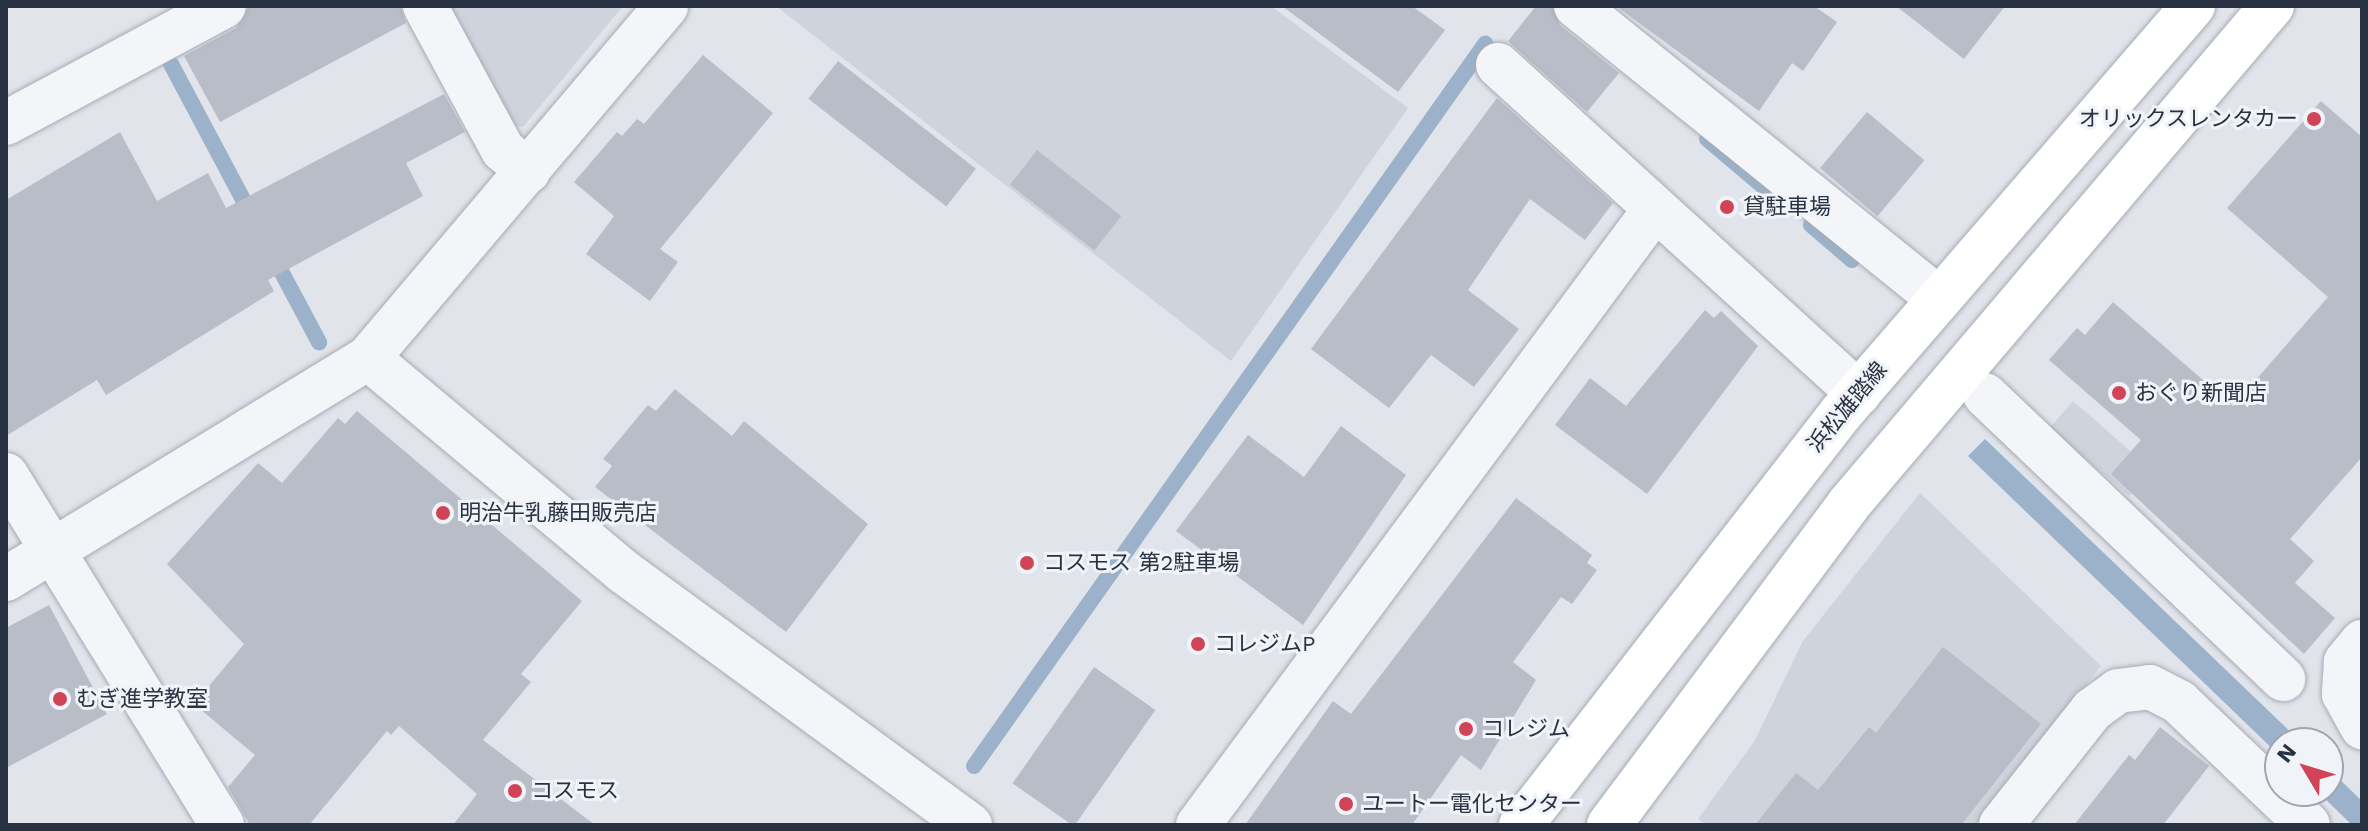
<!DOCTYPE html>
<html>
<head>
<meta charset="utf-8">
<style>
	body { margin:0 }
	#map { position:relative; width:2368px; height:831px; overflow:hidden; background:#e1e4ea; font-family:"Work Sans","Noto Sans JP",sans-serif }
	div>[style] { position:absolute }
	.built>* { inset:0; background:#cfd3dc; transform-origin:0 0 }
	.water>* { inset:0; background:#9bb2ca }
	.stream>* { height:16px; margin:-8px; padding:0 8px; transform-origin:8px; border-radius:8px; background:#9bb2ca }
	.building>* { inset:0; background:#b8bdc7; transform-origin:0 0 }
	.roads { filter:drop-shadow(0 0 2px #a6abb4) drop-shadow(0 0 2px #a6abb4) }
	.minor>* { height:44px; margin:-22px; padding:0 22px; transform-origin:22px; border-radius:22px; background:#f4f5f8 }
	.major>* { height:44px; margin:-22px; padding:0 22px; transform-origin:22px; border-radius:22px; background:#fff }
	.dots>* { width:22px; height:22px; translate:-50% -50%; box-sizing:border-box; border:4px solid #f0f3f7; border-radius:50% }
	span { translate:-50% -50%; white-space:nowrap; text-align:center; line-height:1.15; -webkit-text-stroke:6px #f0f3f7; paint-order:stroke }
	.poi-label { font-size:22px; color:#293242 }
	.right { translate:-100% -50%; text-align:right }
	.left { translate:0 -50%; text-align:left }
	.street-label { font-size:22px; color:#293242 }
	.frame { position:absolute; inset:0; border:8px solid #293242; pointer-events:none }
	.north { position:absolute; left:2264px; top:727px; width:80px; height:80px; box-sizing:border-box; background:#f0f3f7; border:2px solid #a0a6af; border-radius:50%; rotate:308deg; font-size:22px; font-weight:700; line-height:32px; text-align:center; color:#293242 }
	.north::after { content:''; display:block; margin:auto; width:28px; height:36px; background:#d14458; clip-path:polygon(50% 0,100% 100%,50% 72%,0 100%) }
</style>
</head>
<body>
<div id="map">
	<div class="built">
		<i style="clip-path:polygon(443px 6px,623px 6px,523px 127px,508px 125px)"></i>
		<i style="clip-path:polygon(776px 6px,1271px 6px,1408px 108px,1231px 361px)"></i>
		<i style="left:2073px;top:401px;width:105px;height:35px;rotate:41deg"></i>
		<i style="clip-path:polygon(1920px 493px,2101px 666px,1976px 825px,1706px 825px,1698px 819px,1754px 742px,1803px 641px)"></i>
	</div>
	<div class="water">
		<i style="clip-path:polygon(1985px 439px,2302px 743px,2280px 743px,2280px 756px,1968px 456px)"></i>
		<i style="clip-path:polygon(2328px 768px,2362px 801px,2362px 825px,2352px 825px,2317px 791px,2328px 791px)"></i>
	</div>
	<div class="stream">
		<i style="left:171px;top:64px;width:174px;rotate:62deg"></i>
		<i style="left:1707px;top:139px;width:75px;rotate:40.1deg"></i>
		<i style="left:1811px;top:225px;width:54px;rotate:40.5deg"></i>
		<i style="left:273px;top:256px;width:98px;rotate:61.9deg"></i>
		<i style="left:974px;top:766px;width:885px;rotate:-54.71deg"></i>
	</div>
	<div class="building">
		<i style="clip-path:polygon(249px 6px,400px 6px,406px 23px,220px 122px,184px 56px,236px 28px)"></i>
		<i style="clip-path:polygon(1282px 6px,1412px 6px,1445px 30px,1398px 92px)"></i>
		<i style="clip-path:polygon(1536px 6px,1552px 6px,1560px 25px,1619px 73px,1587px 112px,1508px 41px)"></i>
		<i style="clip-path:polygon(1616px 6px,1814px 6px,1837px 22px,1803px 71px,1792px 63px,1759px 111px)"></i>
		<i style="clip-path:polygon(1896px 6px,2005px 6px,1964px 59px)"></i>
		<i style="clip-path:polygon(703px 55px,773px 113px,660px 249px,678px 262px,650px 301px,586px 254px,614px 216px,574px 182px,617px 132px,622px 136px,637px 119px,644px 124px)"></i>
		<i style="left:838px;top:61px;width:175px;height:48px;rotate:38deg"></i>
		<i style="clip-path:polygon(444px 94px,465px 132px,406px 163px,423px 196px,268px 280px,274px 291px,106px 395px,97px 380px,6px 436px,6px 200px,120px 132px,157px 201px,208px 173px,226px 208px)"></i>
		<i style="clip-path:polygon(1497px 98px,1613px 203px,1585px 240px,1530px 199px,1468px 290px,1519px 329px,1474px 387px,1431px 355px,1389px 408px,1311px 349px)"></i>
		<i style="clip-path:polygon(2321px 101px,2362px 137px,2362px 457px,2290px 539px,2314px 561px,2295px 583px,2335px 618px,2304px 654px,2111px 474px,2141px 440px,2049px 360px,2077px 328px,2085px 335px,2113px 302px,2233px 406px,2328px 297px,2227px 208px)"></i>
		<i style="left:1867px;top:112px;width:75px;height:73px;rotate:40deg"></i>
		<i style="left:1037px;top:150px;width:107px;height:44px;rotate:38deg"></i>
		<i style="clip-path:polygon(1705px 310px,1714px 318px,1721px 311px,1758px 346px,1647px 494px,1555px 425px,1590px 378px,1626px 406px)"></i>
		<i style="clip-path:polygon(675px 389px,732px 436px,744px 421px,868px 524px,786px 632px,595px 487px,612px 466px,603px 459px,648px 405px,656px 411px)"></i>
		<i style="clip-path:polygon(357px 411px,582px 601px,521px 674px,531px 682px,483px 740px,595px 825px,453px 825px,477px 794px,399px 726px,391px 735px,387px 731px,309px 825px,250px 825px,228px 787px,255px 755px,194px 704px,244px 644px,167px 564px,258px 463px,282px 483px,338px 418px,345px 424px)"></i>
		<i style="clip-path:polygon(1341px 426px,1406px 475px,1303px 625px,1176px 531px,1248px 435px,1304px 477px)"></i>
		<i style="clip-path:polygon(1516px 498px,1592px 555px,1587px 563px,1597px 570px,1572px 604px,1561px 597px,1513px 662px,1536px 680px,1481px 770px,1461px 755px,1412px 825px,1245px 825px,1333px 701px,1351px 714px)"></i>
		<i style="clip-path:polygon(49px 605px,107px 714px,6px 768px,6px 628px)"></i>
		<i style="clip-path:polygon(1943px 647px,2041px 724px,1961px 825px,1755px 825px,1796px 773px,1818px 790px,1869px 727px,1876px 733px)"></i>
		<i style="left:1094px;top:667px;width:75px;height:142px;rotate:35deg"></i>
		<i style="clip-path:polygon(2160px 727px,2209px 766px,2163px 825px,2074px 825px,2129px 755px,2135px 760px)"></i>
	</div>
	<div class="roads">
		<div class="minor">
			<i style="left:425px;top:6px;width:164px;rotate:61.6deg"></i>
			<i style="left:503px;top:150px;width:33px;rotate:40deg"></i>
			<i style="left:1576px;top:6px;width:466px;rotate:38.9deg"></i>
			<i style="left:1498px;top:65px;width:488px;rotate:42.3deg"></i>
			<i style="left:6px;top:123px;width:247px;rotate:-28.2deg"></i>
			<i style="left:368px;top:358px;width:334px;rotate:39.9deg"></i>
			<i style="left:624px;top:572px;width:429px;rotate:36.2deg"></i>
			<i style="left:1985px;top:395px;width:412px;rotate:43.6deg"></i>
			<i style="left:6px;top:475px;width:411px;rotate:58.3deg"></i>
			<i style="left:6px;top:579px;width:424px;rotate:-31.4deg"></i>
			<i style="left:368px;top:358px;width:461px;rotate:-49.7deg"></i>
			<i style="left:2362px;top:642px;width:26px;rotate:129deg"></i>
			<i style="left:2346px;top:662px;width:32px;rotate:94deg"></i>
			<i style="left:2344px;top:694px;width:38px;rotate:61deg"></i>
			<i style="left:1198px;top:825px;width:767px;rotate:-53.43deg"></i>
			<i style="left:2001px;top:825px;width:147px;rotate:-51.6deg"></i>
			<i style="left:2092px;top:710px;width:32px;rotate:-36deg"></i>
			<i style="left:2118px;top:691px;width:32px;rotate:-7deg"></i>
			<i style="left:2150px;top:687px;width:33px;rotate:27deg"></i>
			<i style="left:2179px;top:702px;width:178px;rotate:43.6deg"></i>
		</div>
		<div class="major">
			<i style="left:1521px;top:825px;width:522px;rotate:-52.16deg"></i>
			<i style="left:1841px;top:413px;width:538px;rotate:-49.14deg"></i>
			<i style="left:1609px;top:825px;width:399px;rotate:-53.2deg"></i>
			<i style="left:1848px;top:505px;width:655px;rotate:-49.65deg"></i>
		</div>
	</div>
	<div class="dots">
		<i style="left:2314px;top:119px;background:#d14458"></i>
		<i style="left:1727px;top:207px;background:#d14458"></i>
		<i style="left:2119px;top:393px;background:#d14458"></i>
		<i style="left:443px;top:513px;background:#d14458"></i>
		<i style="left:1027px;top:563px;background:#d14458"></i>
		<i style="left:1198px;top:644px;background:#d14458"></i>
		<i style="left:60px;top:699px;background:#d14458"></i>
		<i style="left:1466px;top:729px;background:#d14458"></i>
		<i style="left:515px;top:791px;background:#d14458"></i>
		<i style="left:1346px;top:804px;background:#d14458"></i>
	</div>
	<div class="poi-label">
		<span class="right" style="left:2298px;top:119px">オリックスレンタカー</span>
		<span class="left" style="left:1743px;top:207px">貸駐車場</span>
		<span class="left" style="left:2135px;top:393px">おぐり新聞店</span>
		<span class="left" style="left:459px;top:513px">明治牛乳藤田販売店</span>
		<span class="left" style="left:1043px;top:563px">コスモス 第2駐車場</span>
		<span class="left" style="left:1214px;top:644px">コレジムP</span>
		<span class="left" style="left:76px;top:699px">むぎ進学教室</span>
		<span class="left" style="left:1482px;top:729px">コレジム</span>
		<span class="left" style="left:531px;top:791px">コスモス</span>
		<span class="left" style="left:1362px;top:804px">ユートー電化センター</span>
	</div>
	<div class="street-label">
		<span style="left:1847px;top:407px;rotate:-50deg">浜松雄踏線</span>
	</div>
	<div class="frame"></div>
	<div class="north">N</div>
</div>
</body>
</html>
